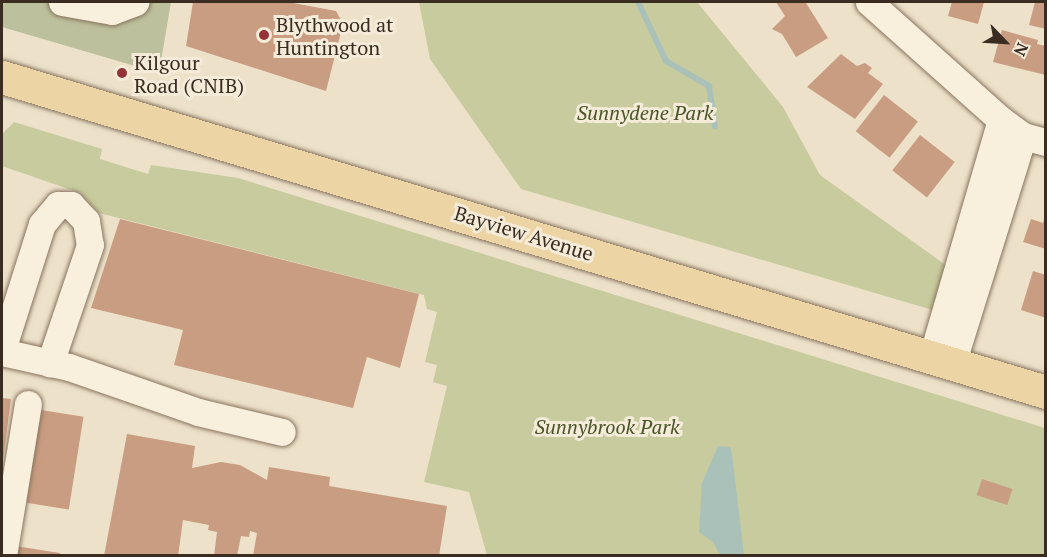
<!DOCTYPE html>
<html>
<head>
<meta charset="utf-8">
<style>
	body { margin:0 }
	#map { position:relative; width:1047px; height:557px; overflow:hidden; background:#ede1c9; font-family:"PT Serif",serif }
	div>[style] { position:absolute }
	.green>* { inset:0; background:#c7cb9d }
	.cemetery>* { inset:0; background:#bdc09c }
	.water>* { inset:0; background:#aac1ba }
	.stream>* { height:6px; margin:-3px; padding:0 3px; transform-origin:3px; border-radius:3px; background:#aac1ba }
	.building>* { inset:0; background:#c99d81; transform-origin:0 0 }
	.roads { filter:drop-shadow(0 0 2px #88745f) drop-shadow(0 0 2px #88745f) }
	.minor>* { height:27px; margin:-13.5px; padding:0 13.5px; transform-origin:13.5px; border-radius:13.5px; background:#f8efdc }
	.major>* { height:33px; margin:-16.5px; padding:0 16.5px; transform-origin:16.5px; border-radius:16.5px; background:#edd4a4 }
	.dots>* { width:16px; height:16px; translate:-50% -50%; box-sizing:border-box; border:3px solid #f4ebd9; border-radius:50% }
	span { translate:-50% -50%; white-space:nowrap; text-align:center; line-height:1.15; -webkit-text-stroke:6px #f4ebd9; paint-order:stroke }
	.poi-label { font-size:20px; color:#3a2c21 }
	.left { translate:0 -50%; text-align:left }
	.park-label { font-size:20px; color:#4b5529; font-style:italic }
	.street-label { font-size:20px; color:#3a2c21 }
	.frame { position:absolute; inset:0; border:3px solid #3a2c21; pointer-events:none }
	.north { position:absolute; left:975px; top:12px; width:60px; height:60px; -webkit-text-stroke:4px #f4ebd9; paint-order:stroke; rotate:115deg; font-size:16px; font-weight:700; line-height:24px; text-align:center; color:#3a2c21 }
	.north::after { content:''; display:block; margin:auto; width:21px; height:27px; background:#3a2c21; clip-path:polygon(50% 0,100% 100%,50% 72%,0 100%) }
</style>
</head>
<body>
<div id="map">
	<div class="green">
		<i style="clip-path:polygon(419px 2px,697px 2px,783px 107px,820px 175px,947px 266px,936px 311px,521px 189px,430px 59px)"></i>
		<i style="clip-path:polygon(14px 122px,102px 149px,100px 159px,148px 174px,151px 165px,238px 178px,1045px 428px,1045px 555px,487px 555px,469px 492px,424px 482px,447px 386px,433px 382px,437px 365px,425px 362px,437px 312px,427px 309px,424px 295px,99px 213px,80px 193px,2px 166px,2px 134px)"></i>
	</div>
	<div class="cemetery">
		<i style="clip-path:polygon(2px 2px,171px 2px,159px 73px,2px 27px)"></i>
	</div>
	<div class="water">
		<i style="clip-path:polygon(718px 446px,730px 447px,732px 454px,744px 555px,720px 555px,713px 542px,699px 532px,702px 483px)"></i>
	</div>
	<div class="stream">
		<i style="left:638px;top:2px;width:65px;rotate:64.6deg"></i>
		<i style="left:666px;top:61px;width:50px;rotate:30.2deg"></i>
		<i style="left:709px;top:86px;width:41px;rotate:81.7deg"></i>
	</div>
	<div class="building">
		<i style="clip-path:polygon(193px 2px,288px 2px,336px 11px,343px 24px,326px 91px,186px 46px)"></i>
		<i style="clip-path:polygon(776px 2px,806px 3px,828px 38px,796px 57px,782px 34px,772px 29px,785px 16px)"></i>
		<i style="clip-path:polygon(952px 2px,984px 2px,978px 24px,948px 16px)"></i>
		<i style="clip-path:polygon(1035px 2px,1046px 2px,1046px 29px,1029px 25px)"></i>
		<i style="clip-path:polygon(1002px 30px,1038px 40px,1037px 44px,1046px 46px,1046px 75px,993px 62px)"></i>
		<i style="clip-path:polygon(841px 54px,857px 66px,865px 63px,872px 68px,868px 73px,883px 84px,855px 119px,807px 87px)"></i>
		<i style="left:884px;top:95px;width:43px;height:46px;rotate:38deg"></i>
		<i style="left:920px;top:135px;width:44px;height:45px;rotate:38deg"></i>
		<i style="clip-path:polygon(1045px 215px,1046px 249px,1023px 242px,1031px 219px,1043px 223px)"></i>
		<i style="clip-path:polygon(120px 219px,419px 294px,400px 368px,367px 357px,353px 408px,174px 365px,183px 330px,91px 308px)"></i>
		<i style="clip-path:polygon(1033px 271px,1046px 275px,1046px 318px,1021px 310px)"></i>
		<i style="clip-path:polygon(2px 398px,11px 399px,3px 460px,2px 460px)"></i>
		<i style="left:41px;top:410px;width:43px;height:94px;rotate:9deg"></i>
		<i style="clip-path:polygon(127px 434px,195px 446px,192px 468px,221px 462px,240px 465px,267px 480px,269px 467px,330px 477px,329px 486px,447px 506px,439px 556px,253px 556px,257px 533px,250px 531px,249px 537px,241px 536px,237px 556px,214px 556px,217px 532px,208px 530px,209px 525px,183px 520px,178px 556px,104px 556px)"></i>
		<i style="left:982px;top:479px;width:32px;height:17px;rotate:18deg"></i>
		<i style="clip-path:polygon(15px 546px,60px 553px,59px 556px,14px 556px)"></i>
	</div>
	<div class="roads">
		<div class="minor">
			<i style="left:62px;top:2px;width:51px;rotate:10.2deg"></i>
			<i style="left:112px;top:11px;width:25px;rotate:-21deg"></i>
			<i style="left:869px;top:2px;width:177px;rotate:41.8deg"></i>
			<i style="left:1001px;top:120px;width:27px;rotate:36deg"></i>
			<i style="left:1023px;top:136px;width:24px;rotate:15deg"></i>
			<i style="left:2px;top:350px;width:132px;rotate:-72.4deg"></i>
			<i style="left:42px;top:224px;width:25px;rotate:-50deg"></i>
			<i style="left:58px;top:205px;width:13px"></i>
			<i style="left:71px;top:205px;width:22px;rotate:47deg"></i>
			<i style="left:86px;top:221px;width:24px;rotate:81deg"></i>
			<i style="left:90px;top:245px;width:125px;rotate:108.7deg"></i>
			<i style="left:2px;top:352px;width:69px;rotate:12.6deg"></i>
			<i style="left:69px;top:367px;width:137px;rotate:19.2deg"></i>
			<i style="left:198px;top:412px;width:86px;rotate:13.4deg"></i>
			<i style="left:932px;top:357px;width:247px;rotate:-73.8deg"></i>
			<i style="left:952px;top:364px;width:239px;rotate:-72.7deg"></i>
			<i style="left:3px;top:556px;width:154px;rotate:-80.7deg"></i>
		</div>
		<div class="major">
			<i style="left:2px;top:77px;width:1090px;rotate:16.79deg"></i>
		</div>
	</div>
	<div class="dots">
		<i style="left:264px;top:35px;background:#943235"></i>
		<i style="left:122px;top:73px;background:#943235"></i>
	</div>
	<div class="poi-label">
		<span class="left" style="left:276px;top:36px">Blythwood at<br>Huntington</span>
		<span class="left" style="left:134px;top:74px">Kilgour<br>Road (CNIB)</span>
	</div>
	<div class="park-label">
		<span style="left:645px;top:112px">Sunnydene Park</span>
		<span style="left:607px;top:426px">Sunnybrook Park</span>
	</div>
	<div class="street-label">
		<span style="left:524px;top:233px;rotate:17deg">Bayview Avenue</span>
	</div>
	<div class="frame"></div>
	<div class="north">N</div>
</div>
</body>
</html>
